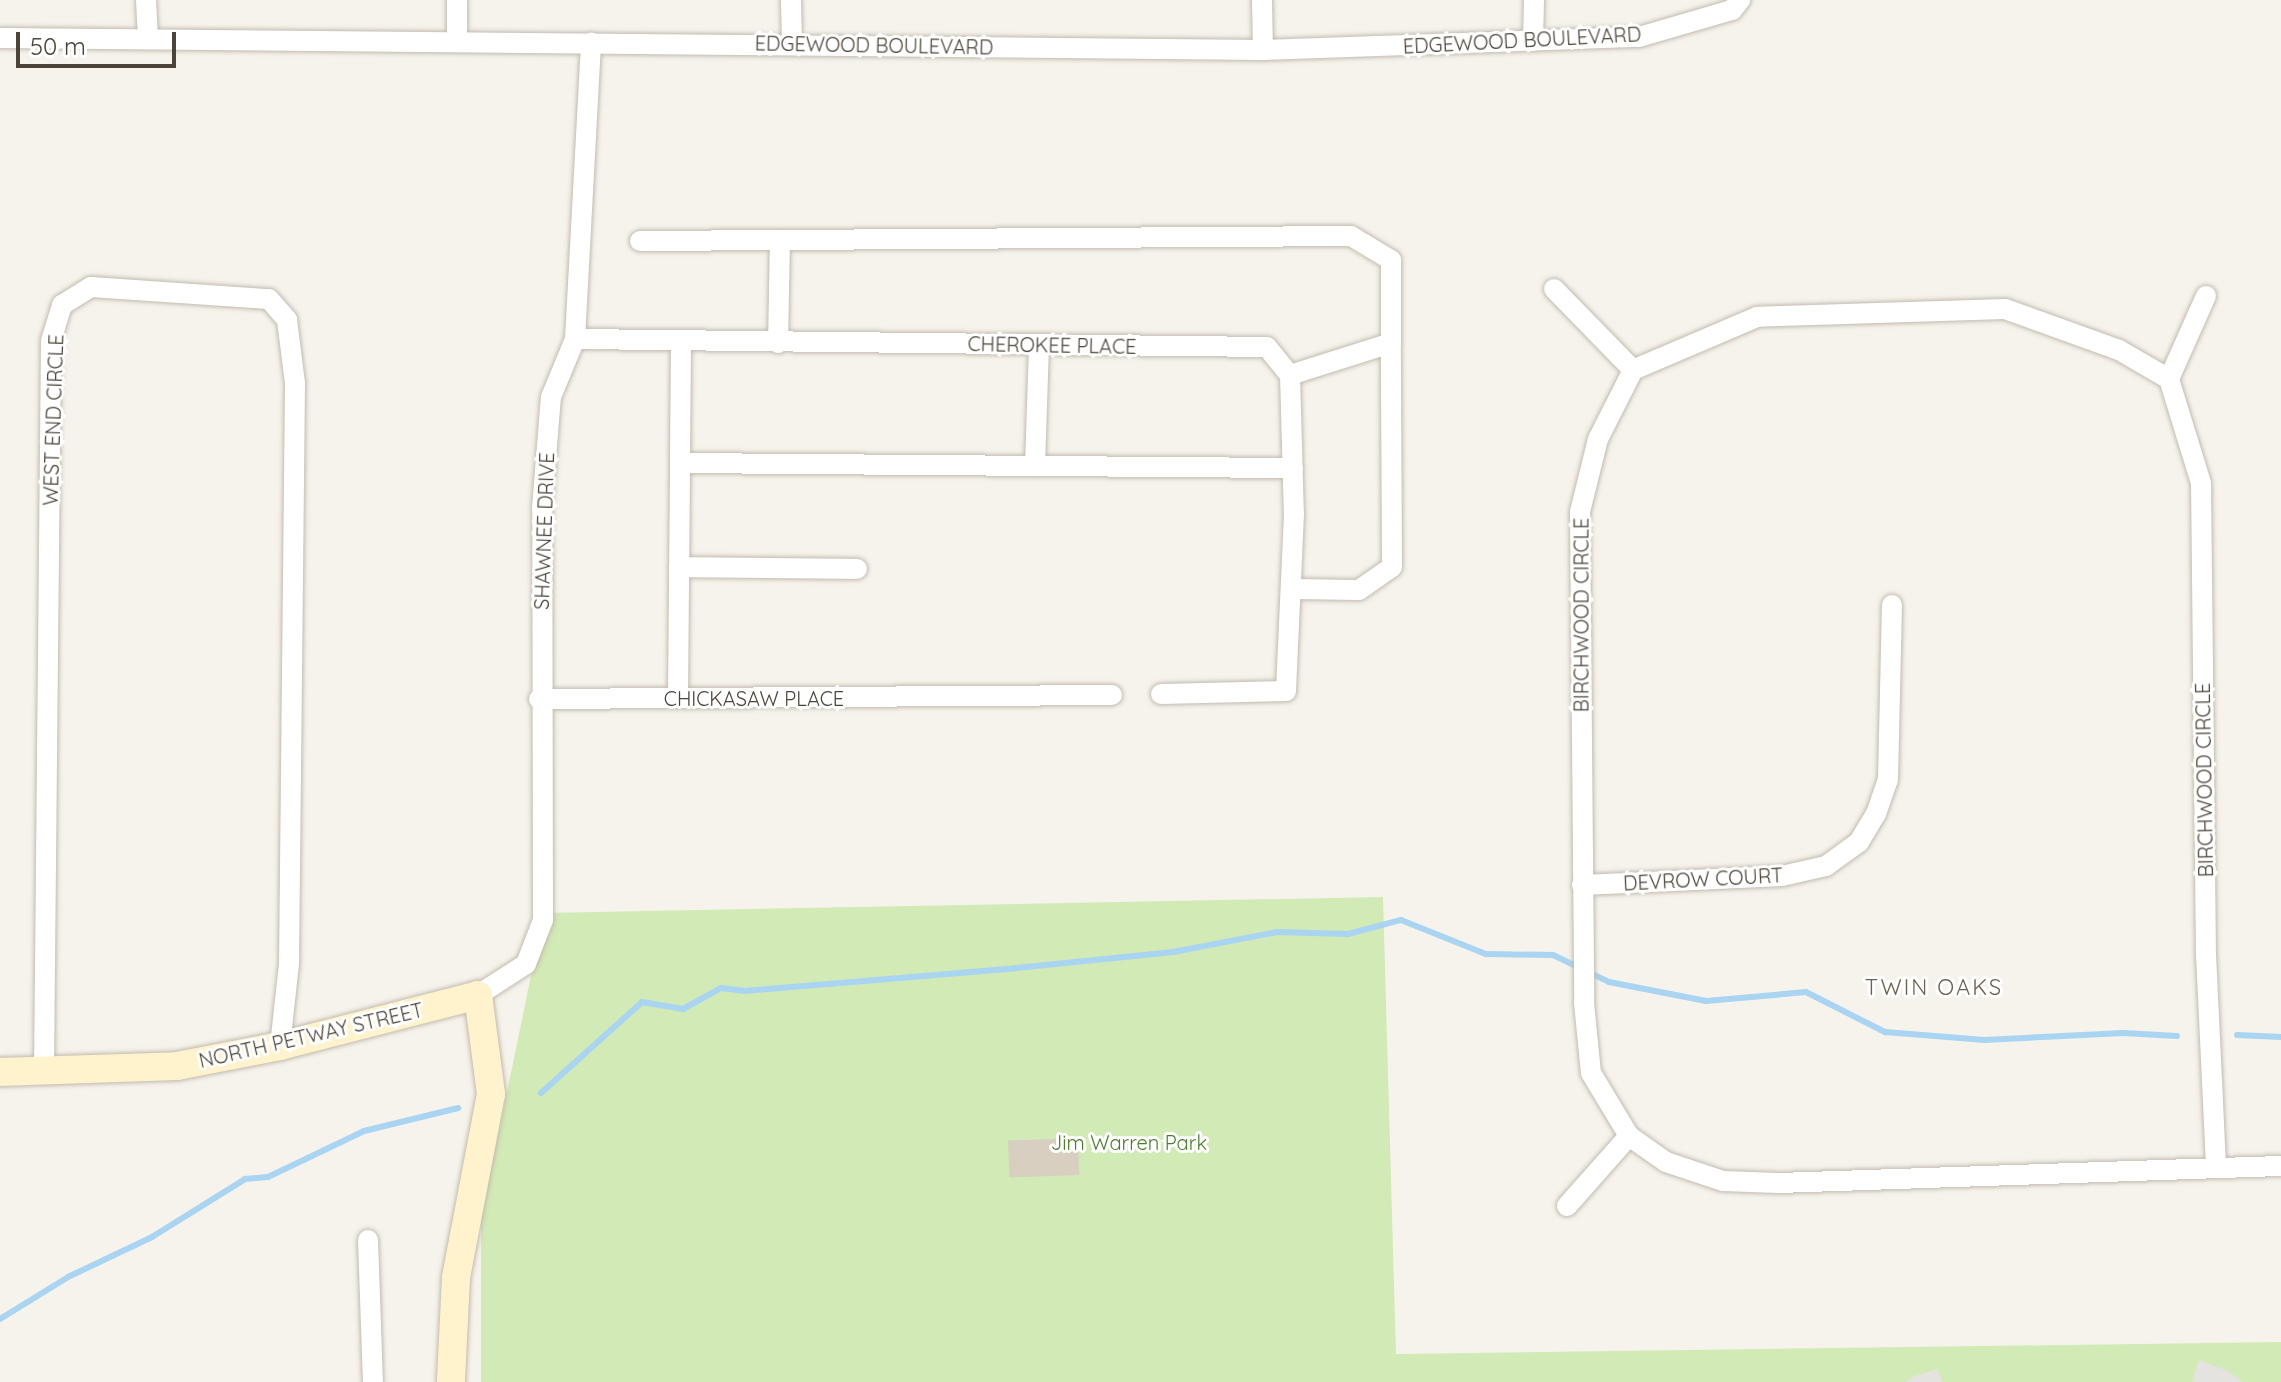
<!DOCTYPE html>
<html>
<head>
<meta charset="utf-8">
<style>
	body { margin:0 }
	#map { position:relative; width:2281px; height:1382px; overflow:hidden; background:#f6f3ec; font-family:Quicksand,sans-serif }
	div>[style] { position:absolute }
	.green>* { inset:0; background:#d2eab5 }
	.parking>* { inset:0; background:#e5e3e0 }
	.stream>* { height:6px; margin:-3px; padding:0 3px; transform-origin:3px; border-radius:3px; background:#a9d4f2 }
	.building>* { inset:0; background:#d8cfc1; transform-origin:0 0 }
	.roads { filter:drop-shadow(0 0 2px #c2bbae) drop-shadow(0 0 2px #c2bbae) }
	.street>* { height:20px; margin:-10px; padding:0 10px; transform-origin:10px; border-radius:10px; background:#fff }
	.secondary>* { height:28px; margin:-14px; padding:0 14px; transform-origin:14px; border-radius:14px; background:#fff3cd }
	span { translate:-50% -50%; white-space:nowrap; text-align:center; line-height:1.15; -webkit-text-stroke:6px #fff; paint-order:stroke }
	.street-label { font-size:20px; color:#4b4439 }
	.park-label { font-size:20px; color:#4a7f2a }
	.neighbourhood-label { font-size:22px; color:#6e6250; letter-spacing:2px }
	.scale { position:absolute; left:16px; top:32px; width:160px; height:36px; box-sizing:border-box; border:4px solid #4b4439; border-top:0; padding-left:10px; font-size:24px; line-height:28px; white-space:nowrap; color:#4b4439; -webkit-text-stroke:6px #fff; paint-order:stroke }
</style>
</head>
<body>
<div id="map">
	<div class="green">
		<i style="clip-path:polygon(1383px 897px,1396px 1354px,2281px 1342px,2281px 1382px,481px 1382px,481px 1218px,544px 913px)"></i>
	</div>
	<div class="parking">
		<i style="clip-path:polygon(2199px 1360px,2228px 1371px,2243px 1382px,2192px 1382px)"></i>
		<i style="clip-path:polygon(1937px 1369px,1943px 1382px,1905px 1382px,1915px 1376px)"></i>
	</div>
	<div class="stream">
		<i style="left:2237px;top:1035px;width:44px;rotate:2.6deg"></i>
		<i style="left:541px;top:1093px;width:136px;rotate:-42deg"></i>
		<i style="left:642px;top:1002px;width:42px;rotate:9.7deg"></i>
		<i style="left:683px;top:1009px;width:43px;rotate:-28.9deg"></i>
		<i style="left:721px;top:988px;width:23px;rotate:7deg"></i>
		<i style="left:744px;top:991px;width:273px;rotate:-4.8deg"></i>
		<i style="left:1016px;top:968px;width:158px;rotate:-5.8deg"></i>
		<i style="left:1173px;top:952px;width:106px;rotate:-10.9deg"></i>
		<i style="left:1277px;top:932px;width:71px;rotate:1.6deg"></i>
		<i style="left:1348px;top:934px;width:55px;rotate:-14.8deg"></i>
		<i style="left:1401px;top:920px;width:92px;rotate:21.8deg"></i>
		<i style="left:1486px;top:954px;width:67px;rotate:0.9deg"></i>
		<i style="left:1553px;top:955px;width:62px;rotate:25.7deg"></i>
		<i style="left:1609px;top:982px;width:99px;rotate:11.1deg"></i>
		<i style="left:1706px;top:1001px;width:100px;rotate:-5.1deg"></i>
		<i style="left:1806px;top:992px;width:89px;rotate:26.9deg"></i>
		<i style="left:1885px;top:1032px;width:100px;rotate:4.6deg"></i>
		<i style="left:1985px;top:1040px;width:138px;rotate:-2.9deg"></i>
		<i style="left:2123px;top:1033px;width:54px;rotate:3.2deg"></i>
		<i style="left:0;top:1319px;width:82px;rotate:-31.6deg"></i>
		<i style="left:70px;top:1276px;width:91px;rotate:-25.4deg"></i>
		<i style="left:152px;top:1237px;width:110px;rotate:-31.9deg"></i>
		<i style="left:245px;top:1179px;width:23px;rotate:-5deg"></i>
		<i style="left:268px;top:1177px;width:106px;rotate:-25.6deg"></i>
		<i style="left:364px;top:1131px;width:97px;rotate:-13.7deg"></i>
	</div>
	<div class="building">
		<i style="left:1078px;top:1138px;width:37px;height:70px;rotate:88deg"></i>
	</div>
	<div class="roads">
		<div class="street">
			<i style="left:146px;top:0;width:39px;rotate:87deg"></i>
			<i style="left:457px;top:0;width:41px;rotate:90deg"></i>
			<i style="left:791px;top:0;width:44px;rotate:88.7deg"></i>
			<i style="left:1262px;top:0;width:50px;rotate:88.9deg"></i>
			<i style="left:0;top:38px;width:1263px;rotate:0.54deg"></i>
			<i style="left:1263px;top:50px;width:376px;rotate:-2deg"></i>
			<i style="left:1639px;top:37px;width:97px;rotate:-16.2deg"></i>
			<i style="left:1732px;top:10px;width:13px;rotate:-51deg"></i>
			<i style="left:1533px;top:41px;width:41px;rotate:-88.6deg"></i>
			<i style="left:640px;top:241px;width:711px;rotate:-0.4deg"></i>
			<i style="left:1351px;top:236px;width:47px;rotate:31deg"></i>
			<i style="left:1391px;top:260px;width:83px;rotate:90deg"></i>
			<i style="left:1391px;top:343px;width:106px;rotate:162.4deg"></i>
			<i style="left:1554px;top:289px;width:113px;rotate:45.7deg"></i>
			<i style="left:575px;top:339px;width:692px;rotate:0.66deg"></i>
			<i style="left:1267px;top:347px;width:36px;rotate:51deg"></i>
			<i style="left:1290px;top:375px;width:139px;rotate:88.4deg"></i>
			<i style="left:1294px;top:514px;width:177px;rotate:92.6deg"></i>
			<i style="left:1286px;top:691px;width:125px;rotate:178.6deg"></i>
			<i style="left:681px;top:342px;width:121px;rotate:90.5deg"></i>
			<i style="left:680px;top:463px;width:613px;rotate:0.47deg"></i>
			<i style="left:778px;top:343px;width:103px;rotate:-88.9deg"></i>
			<i style="left:2169px;top:379px;width:91px;rotate:-66deg"></i>
			<i style="left:1035px;top:466px;width:121px;rotate:-88.1deg"></i>
			<i style="left:679px;top:567px;width:178px;rotate:0.6deg"></i>
			<i style="left:1293px;top:589px;width:66px;rotate:0.9deg"></i>
			<i style="left:1359px;top:590px;width:40px;rotate:-34.9deg"></i>
			<i style="left:1392px;top:567px;width:224px;rotate:-90.3deg"></i>
			<i style="left:678px;top:698px;width:235px;rotate:-89.5deg"></i>
			<i style="left:539px;top:699px;width:573px;rotate:-0.4deg"></i>
			<i style="left:1582px;top:885px;width:200px;rotate:-2.6deg"></i>
			<i style="left:1782px;top:876px;width:45px;rotate:-12.8deg"></i>
			<i style="left:1826px;top:866px;width:41px;rotate:-36deg"></i>
			<i style="left:1859px;top:842px;width:33px;rotate:-59deg"></i>
			<i style="left:1876px;top:814px;width:36px;rotate:-71deg"></i>
			<i style="left:1888px;top:780px;width:175px;rotate:-88.7deg"></i>
			<i style="left:478px;top:995px;width:57px;rotate:-32.9deg"></i>
			<i style="left:526px;top:964px;width:47px;rotate:-68.9deg"></i>
			<i style="left:543px;top:920px;width:412px;rotate:-90.1deg"></i>
			<i style="left:542px;top:508px;width:111px;rotate:-85.4deg"></i>
			<i style="left:551px;top:397px;width:63px;rotate:-67.5deg"></i>
			<i style="left:575px;top:339px;width:297px;rotate:-86.9deg"></i>
			<i style="left:44px;top:1071px;width:730px;rotate:-89.45deg"></i>
			<i style="left:51px;top:341px;width:38px;rotate:-73deg"></i>
			<i style="left:62px;top:305px;width:34px;rotate:-32deg"></i>
			<i style="left:91px;top:287px;width:178px;rotate:3.9deg"></i>
			<i style="left:269px;top:299px;width:28px;rotate:49deg"></i>
			<i style="left:287px;top:320px;width:64px;rotate:82.8deg"></i>
			<i style="left:295px;top:383px;width:581px;rotate:90.59deg"></i>
			<i style="left:289px;top:964px;width:82px;rotate:96.3deg"></i>
			<i style="left:2216px;top:1166px;width:209px;rotate:-92.7deg"></i>
			<i style="left:2206px;top:957px;width:474px;rotate:-90.6deg"></i>
			<i style="left:2201px;top:483px;width:109px;rotate:-107.1deg"></i>
			<i style="left:2169px;top:379px;width:58px;rotate:-149.9deg"></i>
			<i style="left:2119px;top:350px;width:121px;rotate:-160.2deg"></i>
			<i style="left:2005px;top:309px;width:248px;rotate:178.2deg"></i>
			<i style="left:1757px;top:317px;width:135px;rotate:156.9deg"></i>
			<i style="left:1633px;top:370px;width:77px;rotate:116.9deg"></i>
			<i style="left:1598px;top:439px;width:75px;rotate:103.9deg"></i>
			<i style="left:1580px;top:512px;width:491px;rotate:89.5deg"></i>
			<i style="left:1584px;top:1003px;width:70px;rotate:84.3deg"></i>
			<i style="left:1591px;top:1073px;width:74px;rotate:58.9deg"></i>
			<i style="left:1629px;top:1136px;width:45px;rotate:35.1deg"></i>
			<i style="left:1666px;top:1162px;width:60px;rotate:18.4deg"></i>
			<i style="left:1723px;top:1181px;width:55px;rotate:2.1deg"></i>
			<i style="left:1778px;top:1183px;width:503px;rotate:-1.94deg"></i>
			<i style="left:1567px;top:1206px;width:94px;rotate:-48.5deg"></i>
			<i style="left:368px;top:1240px;width:142px;rotate:88deg"></i>
		</div>
		<div class="secondary">
			<i style="left:0;top:1072px;width:177px;rotate:-1.9deg"></i>
			<i style="left:177px;top:1066px;width:105px;rotate:-11deg"></i>
			<i style="left:280px;top:1046px;width:204px;rotate:-14.4deg"></i>
			<i style="left:478px;top:995px;width:100px;rotate:82.5deg"></i>
			<i style="left:491px;top:1094px;width:187px;rotate:100.8deg"></i>
			<i style="left:456px;top:1278px;width:104px;rotate:92.8deg"></i>
		</div>
	</div>
	<div class="street-label">
		<span style="left:1522px;top:40px;rotate:-3deg">EDGEWOOD BOULEVARD</span>
		<span style="left:874px;top:45px;rotate:1deg">EDGEWOOD BOULEVARD</span>
		<span style="left:1052px;top:345px;rotate:1deg">CHEROKEE PLACE</span>
		<span style="left:53px;top:420px;rotate:-88deg">WEST END CIRCLE</span>
		<span style="left:544px;top:531px;rotate:-88deg">SHAWNEE DRIVE</span>
		<span style="left:1581px;top:615px;rotate:-90deg">BIRCHWOOD CIRCLE</span>
		<span style="left:754px;top:698px">CHICKASAW PLACE</span>
		<span style="left:2204px;top:780px;rotate:-91deg">BIRCHWOOD CIRCLE</span>
		<span style="left:1703px;top:879px;rotate:-3deg">DEVROW COURT</span>
		<span style="left:311px;top:1035px;rotate:-13deg">NORTH PETWAY STREET</span>
	</div>
	<div class="park-label">
		<span style="left:1129px;top:1142px">Jim Warren Park</span>
	</div>
	<div class="neighbourhood-label">
		<span style="left:1934px;top:988px">TWIN OAKS</span>
	</div>
	<div class="scale">50 m</div>
</div>
</body>
</html>
